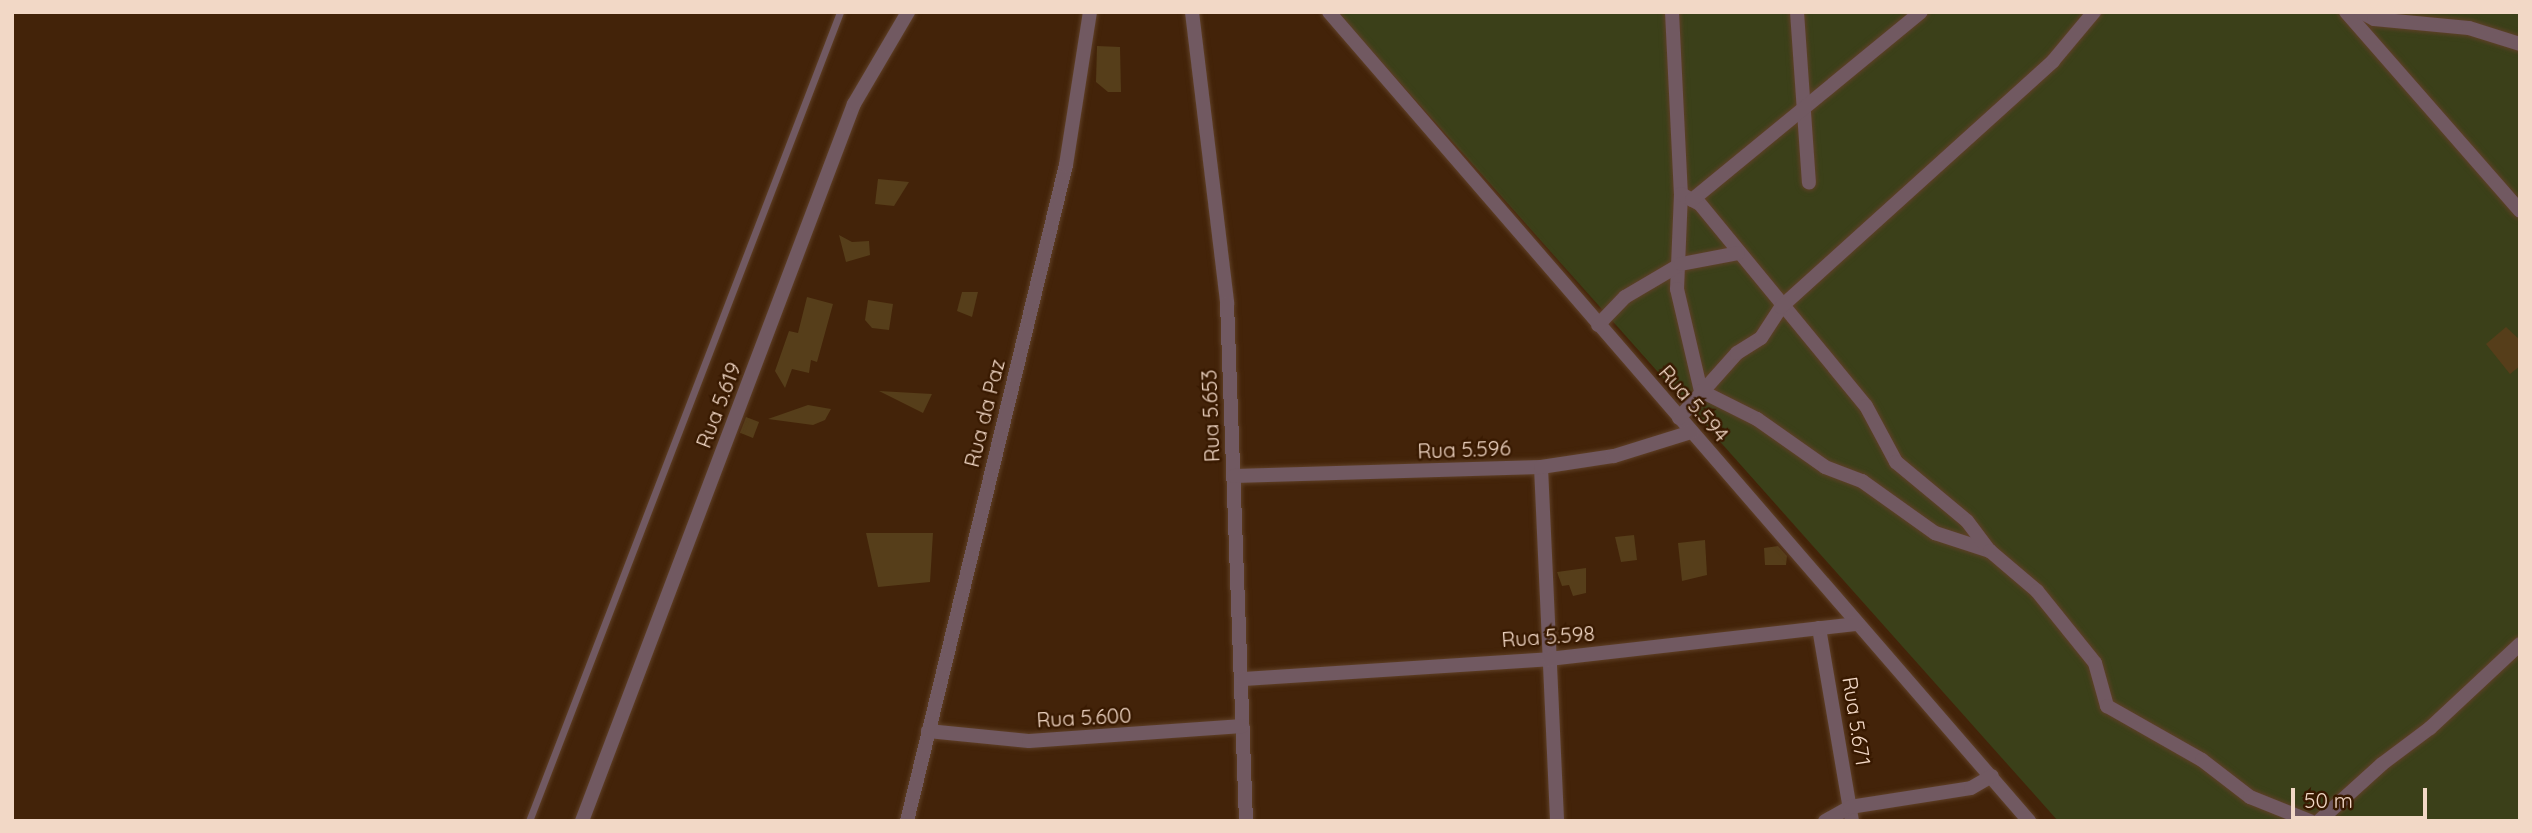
<!DOCTYPE html>
<html>
<head>
<meta charset="utf-8">
<style>
	body { margin:0 }
	#map { position:relative; width:2532px; height:833px; overflow:hidden; background:#432309; font-family:Quicksand,sans-serif }
	div>[style] { position:absolute }
	.green>* { inset:0; background:#3b4019 }
	.building>* { inset:0; background:#563e1a; transform-origin:0 0 }
	.roads { filter:drop-shadow(0 0 2px #5f4027) drop-shadow(0 0 2px #5f4027) }
	.service>* { height:7px; margin:-3.5px; padding:0 3.5px; transform-origin:3.5px; border-radius:3.5px; background:#715961 }
	.minor>* { height:14px; margin:-7px; padding:0 7px; transform-origin:7px; border-radius:7px; background:#715961 }
	span { translate:-50% -50%; white-space:nowrap; text-align:center; line-height:1.15; -webkit-text-stroke:5px #381900; paint-order:stroke }
	.street-label { font-size:21px; color:#f2d8c6 }
	.frame { position:absolute; inset:0; border:14px solid #f2d8c6; pointer-events:none }
	.scale { position:absolute; left:2291px; top:788px; width:136px; height:32px; box-sizing:border-box; border:4px solid #f2d8c6; border-top:0; padding-left:9px; font-size:21px; line-height:24px; white-space:nowrap; color:#f2d8c6; -webkit-text-stroke:5px #381900; paint-order:stroke }
</style>
</head>
<body>
<div id="map">
	<div class="green">
		<i style="clip-path:polygon(1337px 12px,2520px 12px,2520px 821px,2058px 821px)"></i>
	</div>
	<div class="building">
		<i style="clip-path:polygon(1097px 46px,1120px 47px,1121px 92px,1108px 92px,1096px 82px)"></i>
		<i style="clip-path:polygon(878px 179px,909px 182px,894px 206px,875px 204px)"></i>
		<i style="clip-path:polygon(839px 235px,852px 242px,869px 241px,870px 255px,846px 262px)"></i>
		<i style="clip-path:polygon(962px 292px,978px 292px,972px 317px,957px 311px)"></i>
		<i style="clip-path:polygon(807px 297px,833px 304px,817px 362px,811px 360px,809px 373px,792px 369px,785px 388px,775px 371px,789px 331px,798px 333px)"></i>
		<i style="clip-path:polygon(868px 300px,893px 304px,889px 330px,872px 328px,865px 320px)"></i>
		<i style="clip-path:polygon(2506px 327px,2520px 340px,2520px 366px,2510px 374px,2486px 344px)"></i>
		<i style="clip-path:polygon(879px 391px,932px 394px,923px 413px)"></i>
		<i style="clip-path:polygon(808px 405px,831px 409px,825px 420px,813px 425px,768px 419px)"></i>
		<i style="left:746px;top:417px;width:14px;height:17px;rotate:21deg"></i>
		<i style="clip-path:polygon(866px 533px,933px 533px,930px 582px,878px 587px)"></i>
		<i style="clip-path:polygon(1634px 535px,1637px 560px,1621px 562px,1615px 537px)"></i>
		<i style="clip-path:polygon(1705px 540px,1707px 575px,1682px 581px,1678px 543px)"></i>
		<i style="clip-path:polygon(1778px 546px,1787px 556px,1786px 565px,1765px 565px,1764px 548px)"></i>
		<i style="clip-path:polygon(1586px 568px,1586px 593px,1573px 596px,1569px 585px,1562px 586px,1557px 572px)"></i>
	</div>
	<div class="roads">
		<div class="service">
			<i style="left:529px;top:821px;width:867px;rotate:-68.97deg"></i>
		</div>
		<div class="minor">
			<i style="left:1192px;top:12px;width:293px;rotate:83.1deg"></i>
			<i style="left:1227px;top:303px;width:518px;rotate:87.9deg"></i>
			<i style="left:1329px;top:12px;width:1070px;rotate:49.13deg"></i>
			<i style="left:1672px;top:12px;width:182px;rotate:87.2deg"></i>
			<i style="left:1681px;top:194px;width:95px;rotate:92.4deg"></i>
			<i style="left:1677px;top:289px;width:105px;rotate:76.8deg"></i>
			<i style="left:1701px;top:391px;width:63px;rotate:26.6deg"></i>
			<i style="left:1757px;top:419px;width:83px;rotate:35.2deg"></i>
			<i style="left:1825px;top:467px;width:40px;rotate:21deg"></i>
			<i style="left:1862px;top:481px;width:90px;rotate:35.5deg"></i>
			<i style="left:1935px;top:533px;width:58px;rotate:18.1deg"></i>
			<i style="left:1797px;top:12px;width:171px;rotate:86deg"></i>
			<i style="left:2346px;top:12px;width:264px;rotate:48.8deg"></i>
			<i style="left:2361px;top:12px;width:15px;rotate:28deg"></i>
			<i style="left:2374px;top:19px;width:95px;rotate:5.4deg"></i>
			<i style="left:2469px;top:28px;width:53px;rotate:17.4deg"></i>
			<i style="left:1681px;top:194px;width:21px;rotate:28deg"></i>
			<i style="left:1700px;top:204px;width:261px;rotate:50.6deg"></i>
			<i style="left:1866px;top:406px;width:64px;rotate:61.8deg"></i>
			<i style="left:1896px;top:462px;width:92px;rotate:39.7deg"></i>
			<i style="left:1967px;top:521px;width:38px;rotate:53deg"></i>
			<i style="left:1990px;top:551px;width:62px;rotate:40.4deg"></i>
			<i style="left:2037px;top:591px;width:92px;rotate:51.1deg"></i>
			<i style="left:2095px;top:663px;width:45px;rotate:74.4deg"></i>
			<i style="left:2107px;top:706px;width:109px;rotate:29.6deg"></i>
			<i style="left:2202px;top:760px;width:61px;rotate:37.6deg"></i>
			<i style="left:2250px;top:797px;width:65px;rotate:21.8deg"></i>
			<i style="left:1692px;top:200px;width:296px;rotate:-39.4deg"></i>
			<i style="left:1598px;top:325px;width:39px;rotate:-46deg"></i>
			<i style="left:1625px;top:297px;width:65px;rotate:-30.5deg"></i>
			<i style="left:1681px;top:264px;width:58px;rotate:-10.9deg"></i>
			<i style="left:1679px;top:418px;width:87px;rotate:-48.3deg"></i>
			<i style="left:1737px;top:353px;width:28px;rotate:-32deg"></i>
			<i style="left:1761px;top:338px;width:37px;rotate:-57deg"></i>
			<i style="left:1781px;top:307px;width:367px;rotate:-42.1deg"></i>
			<i style="left:2053px;top:61px;width:64px;rotate:-50.1deg"></i>
			<i style="left:1541px;top:467px;width:354px;rotate:87.4deg"></i>
			<i style="left:1234px;top:476px;width:307px;rotate:-1.7deg"></i>
			<i style="left:1541px;top:467px;width:74px;rotate:-8.6deg"></i>
			<i style="left:1614px;top:456px;width:81px;rotate:-17.3deg"></i>
			<i style="left:1819px;top:628px;width:196px;rotate:80.3deg"></i>
			<i style="left:1243px;top:679px;width:307px;rotate:-3.7deg"></i>
			<i style="left:1549px;top:659px;width:310px;rotate:-6.5deg"></i>
			<i style="left:928px;top:731px;width:101px;rotate:5.7deg"></i>
			<i style="left:1029px;top:741px;width:214px;rotate:-4deg"></i>
			<i style="left:582px;top:821px;width:767px;rotate:-69.23deg"></i>
			<i style="left:854px;top:104px;width:107px;rotate:-59.6deg"></i>
			<i style="left:907px;top:821px;width:675px;rotate:-76.38deg"></i>
			<i style="left:1066px;top:165px;width:155px;rotate:-81.1deg"></i>
			<i style="left:1825px;top:821px;width:29px;rotate:-29deg"></i>
			<i style="left:1850px;top:807px;width:122px;rotate:-8.9deg"></i>
			<i style="left:1971px;top:788px;width:24px;rotate:-30deg"></i>
			<i style="left:2319px;top:821px;width:85px;rotate:-42.1deg"></i>
			<i style="left:2382px;top:764px;width:60px;rotate:-36.9deg"></i>
			<i style="left:2430px;top:728px;width:123px;rotate:-43deg"></i>
		</div>
	</div>
	<div class="street-label">
		<span style="left:1694px;top:403px;rotate:49deg">Rua 5.594</span>
		<span style="left:718px;top:405px;rotate:-69deg">Rua 5.619</span>
		<span style="left:984px;top:413px;rotate:-76deg">Rua da Paz</span>
		<span style="left:1210px;top:416px;rotate:-92deg">Rua 5.653</span>
		<span style="left:1464px;top:449px;rotate:-2deg">Rua 5.596</span>
		<span style="left:1548px;top:636px;rotate:-4deg">Rua 5.598</span>
		<span style="left:1084px;top:717px;rotate:-3deg">Rua 5.600</span>
		<span style="left:1857px;top:721px;rotate:81deg">Rua 5.671</span>
	</div>
	<div class="frame"></div>
	<div class="scale">50 m</div>
</div>
</body>
</html>
